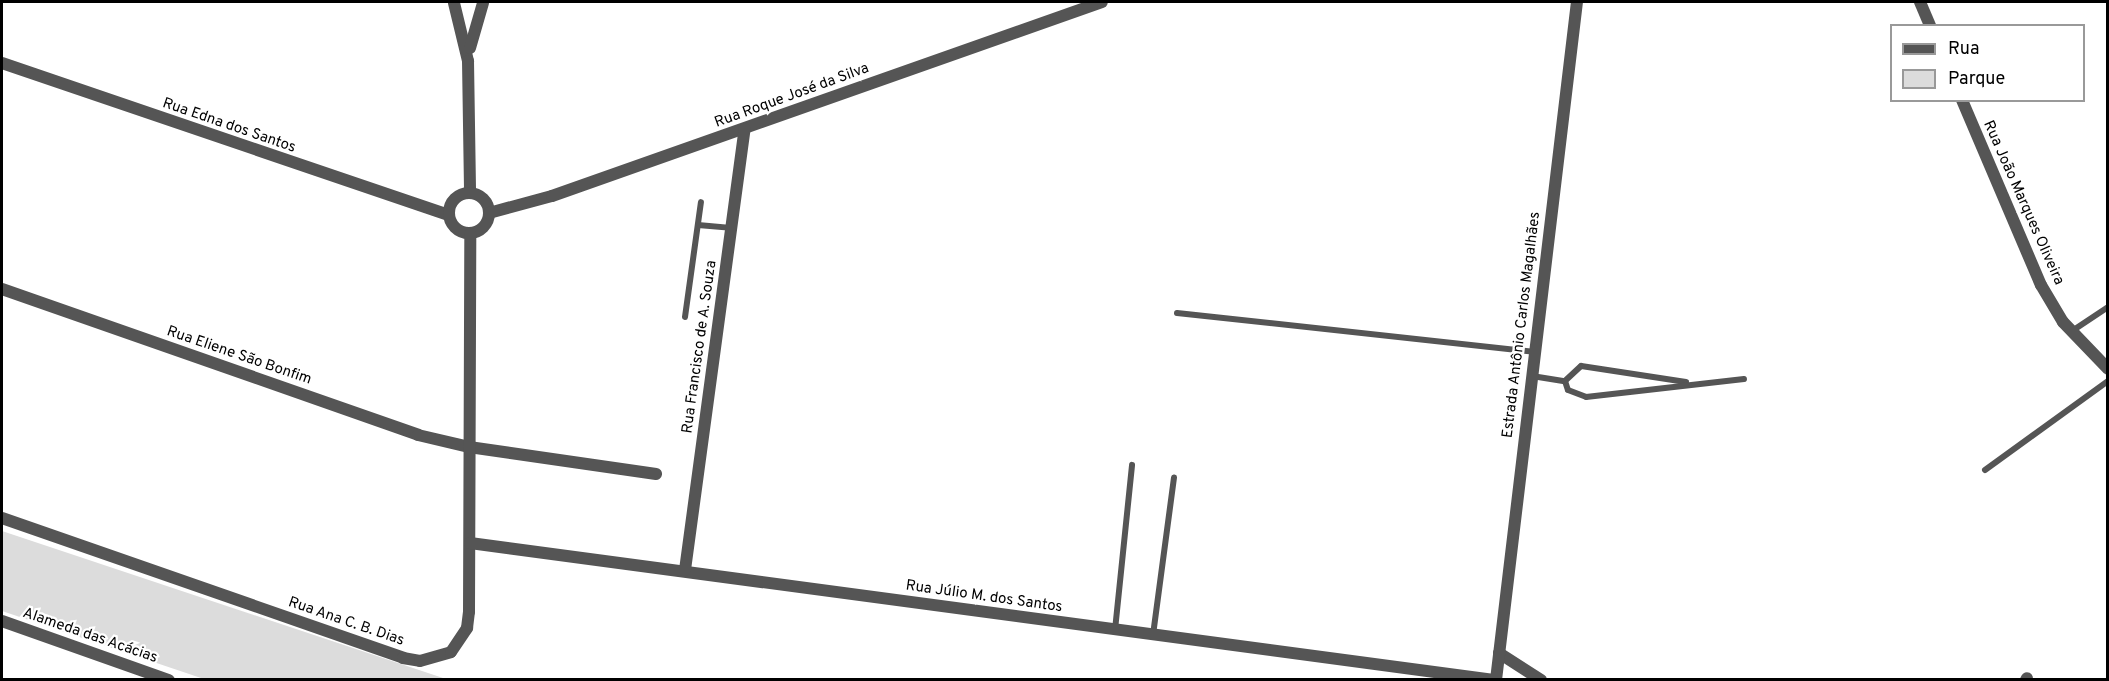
<!DOCTYPE html>
<html>
<head>
<meta charset="utf-8">
<style>
	body { margin:0 }
	#map { position:relative; width:2109px; height:681px; overflow:hidden; background:#fff; font-family:Overpass,sans-serif }
	div>[style] { position:absolute }
	.green>* { inset:0; background:#dcdcdc }
	.lane>* { height:6px; margin:-3px; padding:0 3px; transform-origin:3px; border-radius:3px; background:#555 }
	.street>* { height:12px; margin:-6px; padding:0 6px; transform-origin:6px; border-radius:6px; background:#555 }
	.street>.ring { margin:-6px; padding:0; box-sizing:content-box; background:none; border:12px solid #555; border-radius:50% }
	span { translate:-50% -50%; white-space:nowrap; text-align:center; line-height:1.15; -webkit-text-stroke:4.5px #fff; paint-order:stroke }
	.street-label { font-size:15px; color:#000 }
	.frame { position:absolute; inset:0; border:3px solid #000; pointer-events:none }
	.legend { position:absolute; left:1890px; top:24px; width:195px; height:78px; box-sizing:border-box; background:#fff; border:2px solid #999; margin:0; padding:8px 10px; list-style:none; font-size:18px; color:#000 }
	.legend li { display:flex; align-items:center; gap:12px; height:30px }
	.legend b { width:30px; border:2px solid #999 }
</style>
</head>
<body>
<div id="map">
	<div class="green">
		<i style="clip-path:polygon(2px 531px,446px 679px,204px 679px,2px 611px)"></i>
	</div>
	<div class="lane">
		<i style="left:698px;top:225px;width:33px;rotate:5deg"></i>
		<i style="left:1177px;top:313px;width:360px;rotate:6.2deg"></i>
		<i style="left:685px;top:317px;width:116px;rotate:-82.1deg"></i>
		<i style="left:2072px;top:331px;width:43px;rotate:-33.7deg"></i>
		<i style="left:1532px;top:376px;width:33px;rotate:9deg"></i>
		<i style="left:1686px;top:382px;width:106px;rotate:-171.3deg"></i>
		<i style="left:1581px;top:366px;width:22px;rotate:137deg"></i>
		<i style="left:1565px;top:381px;width:9px;rotate:72deg"></i>
		<i style="left:1568px;top:390px;width:19px;rotate:21deg"></i>
		<i style="left:1586px;top:397px;width:159px;rotate:-6.5deg"></i>
		<i style="left:1985px;top:470px;width:152px;rotate:-35.9deg"></i>
		<i style="left:1115px;top:630px;width:166px;rotate:-84.1deg"></i>
		<i style="left:1153px;top:635px;width:159px;rotate:-82.4deg"></i>
	</div>
	<div class="street">
		<i style="left:1920px;top:2px;width:26px;rotate:67deg"></i>
		<i style="left:454px;top:3px;width:60px;rotate:76.4deg"></i>
		<i style="left:468px;top:61px;width:132px;rotate:89.1deg"></i>
		<i style="left:470px;top:48px;width:47px;rotate:-73.9deg"></i>
		<i style="left:2px;top:63px;width:471px;rotate:18.8deg"></i>
		<i style="left:1962px;top:100px;width:201px;rotate:66.9deg"></i>
		<i style="left:2041px;top:285px;width:43px;rotate:59.3deg"></i>
		<i style="left:2063px;top:322px;width:65px;rotate:46.2deg"></i>
		<i class="ring" style="left:449px;top:193px;width:28px;height:28px"></i>
		<i style="left:489px;top:213px;width:65px;rotate:-15.1deg"></i>
		<i style="left:552px;top:196px;width:583px;rotate:-19.43deg"></i>
		<i style="left:2px;top:289px;width:441px;rotate:19.3deg"></i>
		<i style="left:418px;top:435px;width:52px;rotate:13.2deg"></i>
		<i style="left:469px;top:447px;width:189px;rotate:8.2deg"></i>
		<i style="left:2px;top:518px;width:425px;rotate:19.2deg"></i>
		<i style="left:403px;top:658px;width:17px;rotate:10deg"></i>
		<i style="left:420px;top:661px;width:32px;rotate:-16deg"></i>
		<i style="left:451px;top:652px;width:29px;rotate:-56deg"></i>
		<i style="left:467px;top:628px;width:16px;rotate:-83deg"></i>
		<i style="left:469px;top:612px;width:378px;rotate:-89.8deg"></i>
		<i style="left:470px;top:543px;width:1033px;rotate:7.62deg"></i>
		<i style="left:685px;top:570px;width:445px;rotate:-82.3deg"></i>
		<i style="left:2px;top:621px;width:177px;rotate:19.5deg"></i>
		<i style="left:1499px;top:653px;width:50px;rotate:32.7deg"></i>
		<i style="left:1496px;top:680px;width:683px;rotate:-83.19deg"></i>
		<i style="left:2026px;top:680px;width:2px;rotate:-63deg"></i>
	</div>
	<div class="street-label">
		<span style="left:792px;top:96px;rotate:-20deg">Rua Roque José da Silva</span>
		<span style="left:229px;top:126px;rotate:19deg">Rua Edna dos Santos</span>
		<span style="left:2023px;top:203px;rotate:66deg">Rua João Marques Oliveira</span>
		<span style="left:1522px;top:325px;rotate:-83deg">Estrada Antônio Carlos Magalhães</span>
		<span style="left:700px;top:347px;rotate:-82deg">Rua Francisco de A. Souza</span>
		<span style="left:239px;top:356px;rotate:19deg">Rua Eliene São Bonfim</span>
		<span style="left:984px;top:597px;rotate:8deg">Rua Júlio M. dos Santos</span>
		<span style="left:346px;top:622px;rotate:19deg">Rua Ana C. B. Dias</span>
		<span style="left:90px;top:636px;rotate:19deg">Alameda das Acácias</span>
	</div>
	<div class="frame"></div>
	<ul class="legend">
	<li><b style="height:8px;background:#555"></b>Rua</li>
	<li><b style="height:16px;background:#dcdcdc"></b>Parque</li>
	</ul>
</div>
</body>
</html>
